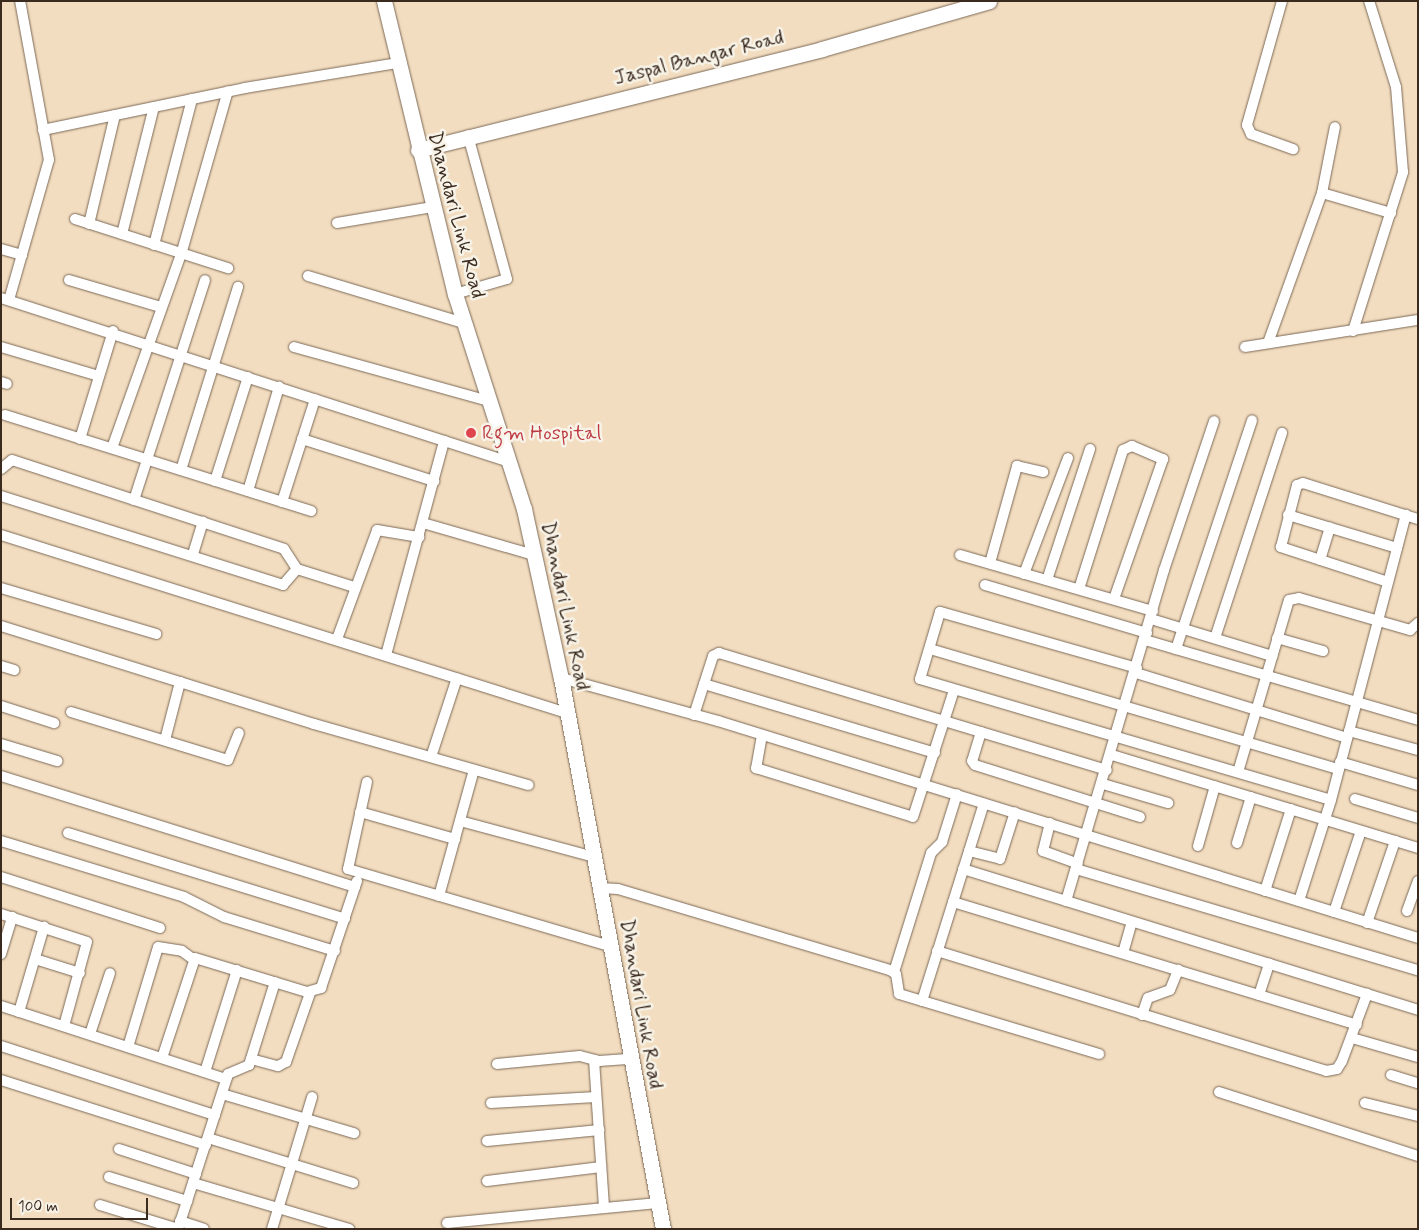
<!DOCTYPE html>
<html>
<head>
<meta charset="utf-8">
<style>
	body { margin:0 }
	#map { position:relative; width:1419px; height:1230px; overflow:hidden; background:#f3ddc0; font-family:Mynerve,sans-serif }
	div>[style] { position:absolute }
	.roads { filter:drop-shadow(0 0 1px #7b6957) drop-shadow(0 0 1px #7b6957) }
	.street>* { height:10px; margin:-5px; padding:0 5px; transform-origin:5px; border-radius:5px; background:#fff }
	.secondary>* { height:15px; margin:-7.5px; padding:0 7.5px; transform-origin:7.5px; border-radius:7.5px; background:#fff }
	.dots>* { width:14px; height:14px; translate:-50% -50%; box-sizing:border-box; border:2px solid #f7f3e8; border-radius:50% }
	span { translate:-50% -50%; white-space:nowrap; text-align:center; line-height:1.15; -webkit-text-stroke:5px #f7f3e8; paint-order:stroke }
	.street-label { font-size:20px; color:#3b2a1e }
	.health-label { font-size:20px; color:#be3a42 }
	.left { translate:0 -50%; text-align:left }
	.frame { position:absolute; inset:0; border:2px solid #3b2a1e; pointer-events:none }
	.scale { position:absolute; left:10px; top:1198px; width:138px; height:22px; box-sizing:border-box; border:2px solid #3b2a1e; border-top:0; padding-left:6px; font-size:15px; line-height:18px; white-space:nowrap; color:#3b2a1e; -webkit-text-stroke:4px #f7f3e8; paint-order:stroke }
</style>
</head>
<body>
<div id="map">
	<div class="roads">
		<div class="street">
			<i style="left:1282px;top:1px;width:129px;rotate:105.8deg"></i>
			<i style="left:1247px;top:125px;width:10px;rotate:66deg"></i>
			<i style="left:1251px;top:134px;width:45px;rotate:19.7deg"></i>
			<i style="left:43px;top:130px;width:206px;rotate:-11.7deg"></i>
			<i style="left:245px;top:88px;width:155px;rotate:-9.3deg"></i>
			<i style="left:1322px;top:193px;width:67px;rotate:-78.9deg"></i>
			<i style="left:75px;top:219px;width:161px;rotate:17.8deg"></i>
			<i style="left:337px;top:223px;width:97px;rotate:-9.5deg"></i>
			<i style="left:89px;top:224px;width:112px;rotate:-76.6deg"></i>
			<i style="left:122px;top:234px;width:131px;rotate:-75.9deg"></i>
			<i style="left:154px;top:245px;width:151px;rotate:-75.4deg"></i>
			<i style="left:1px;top:249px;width:22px;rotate:16deg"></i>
			<i style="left:308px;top:276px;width:163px;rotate:16.8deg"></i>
			<i style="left:69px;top:280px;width:96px;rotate:16.4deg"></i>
			<i style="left:455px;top:294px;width:54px;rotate:-16.1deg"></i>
			<i style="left:507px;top:279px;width:149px;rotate:-105.2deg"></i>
			<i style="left:1px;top:298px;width:534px;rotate:17.89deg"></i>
			<i style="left:9px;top:300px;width:146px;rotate:-74.1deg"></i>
			<i style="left:49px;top:160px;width:162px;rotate:-100.3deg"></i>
			<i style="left:1353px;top:331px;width:167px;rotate:-72.5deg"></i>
			<i style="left:1403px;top:172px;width:85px;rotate:-94.7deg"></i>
			<i style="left:1396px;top:87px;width:90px;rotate:-107.4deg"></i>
			<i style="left:1268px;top:343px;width:159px;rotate:-70.2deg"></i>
			<i style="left:1322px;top:193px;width:72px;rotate:16.2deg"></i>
			<i style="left:1px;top:347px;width:102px;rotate:16.5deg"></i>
			<i style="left:294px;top:347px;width:202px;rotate:15.5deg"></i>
			<i style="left:1245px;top:347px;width:175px;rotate:-8.9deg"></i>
			<i style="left:1px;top:382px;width:6px;rotate:18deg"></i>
			<i style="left:5px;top:415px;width:321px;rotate:17.4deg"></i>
			<i style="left:80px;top:439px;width:113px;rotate:-73deg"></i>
			<i style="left:302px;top:439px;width:139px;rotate:17.7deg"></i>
			<i style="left:112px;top:448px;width:209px;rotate:-70.4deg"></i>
			<i style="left:182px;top:251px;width:166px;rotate:-74deg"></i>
			<i style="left:1px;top:469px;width:14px;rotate:-39deg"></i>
			<i style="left:12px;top:460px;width:286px;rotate:18.1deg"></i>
			<i style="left:284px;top:549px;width:24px;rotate:57deg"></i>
			<i style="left:297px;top:569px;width:60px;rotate:17.5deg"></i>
			<i style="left:181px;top:470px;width:192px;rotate:-72.7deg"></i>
			<i style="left:215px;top:481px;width:109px;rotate:-72.4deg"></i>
			<i style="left:248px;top:491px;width:109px;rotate:-73.4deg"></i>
			<i style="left:1px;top:496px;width:296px;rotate:17.5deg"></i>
			<i style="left:283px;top:585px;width:21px;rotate:-49deg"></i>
			<i style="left:134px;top:500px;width:231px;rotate:-72.1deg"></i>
			<i style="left:282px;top:502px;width:108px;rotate:-72.2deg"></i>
			<i style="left:1288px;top:515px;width:114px;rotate:16.8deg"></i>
			<i style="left:423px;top:523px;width:116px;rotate:16.1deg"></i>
			<i style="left:1px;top:535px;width:593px;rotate:17.46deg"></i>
			<i style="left:193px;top:554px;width:34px;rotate:-73deg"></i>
			<i style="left:960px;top:555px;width:201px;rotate:16.2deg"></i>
			<i style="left:1320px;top:560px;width:34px;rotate:-73deg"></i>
			<i style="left:990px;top:563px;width:101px;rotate:-74.4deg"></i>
			<i style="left:1017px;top:466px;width:27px;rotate:13deg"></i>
			<i style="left:1024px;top:574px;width:124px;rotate:-69.2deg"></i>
			<i style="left:1047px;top:580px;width:138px;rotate:-71.8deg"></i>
			<i style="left:1388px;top:582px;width:113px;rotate:-161.9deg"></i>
			<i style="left:1281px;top:547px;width:64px;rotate:-75.5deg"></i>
			<i style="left:1297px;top:485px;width:6px;rotate:-18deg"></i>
			<i style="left:1303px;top:483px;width:121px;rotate:17.4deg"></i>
			<i style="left:985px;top:585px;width:169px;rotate:16.5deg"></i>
			<i style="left:1px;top:588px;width:162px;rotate:16.5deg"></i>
			<i style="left:1079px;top:589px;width:146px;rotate:-72.4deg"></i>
			<i style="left:1123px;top:450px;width:10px;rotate:-24deg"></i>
			<i style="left:1132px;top:446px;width:34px;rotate:23deg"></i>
			<i style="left:1163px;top:459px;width:148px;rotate:109.3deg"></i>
			<i style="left:1151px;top:619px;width:127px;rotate:17deg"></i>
			<i style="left:1px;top:626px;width:328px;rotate:17.4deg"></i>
			<i style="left:314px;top:724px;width:223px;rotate:15.9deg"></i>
			<i style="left:1215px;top:638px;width:216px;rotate:-71.9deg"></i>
			<i style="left:1277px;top:638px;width:48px;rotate:15.8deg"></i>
			<i style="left:337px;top:639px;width:116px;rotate:-69.8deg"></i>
			<i style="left:377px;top:530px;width:43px;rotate:9.5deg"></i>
			<i style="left:1145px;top:640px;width:284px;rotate:16.3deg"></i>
			<i style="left:930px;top:649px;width:426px;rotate:16.4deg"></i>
			<i style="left:1176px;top:649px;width:241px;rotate:-71.6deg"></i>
			<i style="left:386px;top:655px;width:222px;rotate:-74.8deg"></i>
			<i style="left:1px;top:666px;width:14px;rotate:17deg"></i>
			<i style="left:1137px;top:668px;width:205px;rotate:-164.1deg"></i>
			<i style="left:940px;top:612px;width:70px;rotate:106.6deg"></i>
			<i style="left:920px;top:679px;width:428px;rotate:16.4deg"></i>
			<i style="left:1136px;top:673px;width:221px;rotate:17.1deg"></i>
			<i style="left:561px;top:678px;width:163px;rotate:15.3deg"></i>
			<i style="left:718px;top:721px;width:733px;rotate:17.22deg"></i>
			<i style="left:704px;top:684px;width:241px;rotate:16.6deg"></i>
			<i style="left:1px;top:706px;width:56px;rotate:17.8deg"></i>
			<i style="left:71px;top:712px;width:164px;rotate:17deg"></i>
			<i style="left:228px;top:760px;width:29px;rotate:-68deg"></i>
			<i style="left:694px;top:715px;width:62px;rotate:-72.1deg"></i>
			<i style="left:713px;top:656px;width:7px;rotate:-27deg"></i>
			<i style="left:719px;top:653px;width:405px;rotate:16.8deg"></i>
			<i style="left:1349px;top:731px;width:72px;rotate:15.4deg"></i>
			<i style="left:981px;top:732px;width:30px;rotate:107deg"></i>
			<i style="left:972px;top:761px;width:5px;rotate:53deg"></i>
			<i style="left:975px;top:765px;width:173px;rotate:17.5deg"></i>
			<i style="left:762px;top:735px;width:34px;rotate:100deg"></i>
			<i style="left:756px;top:768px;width:164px;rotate:17.3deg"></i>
			<i style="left:913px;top:817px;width:133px;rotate:-72.1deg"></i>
			<i style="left:165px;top:740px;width:60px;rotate:-75.5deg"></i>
			<i style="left:1px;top:744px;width:59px;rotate:16.9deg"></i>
			<i style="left:1112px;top:755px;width:320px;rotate:16.9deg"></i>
			<i style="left:431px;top:757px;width:83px;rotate:-71.8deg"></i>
			<i style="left:1340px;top:762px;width:81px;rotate:16.4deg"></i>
			<i style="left:1238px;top:772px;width:179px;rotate:-73.5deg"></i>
			<i style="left:1289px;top:600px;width:10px;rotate:-11deg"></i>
			<i style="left:1299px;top:598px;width:116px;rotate:16.1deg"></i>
			<i style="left:1410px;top:630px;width:11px;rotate:-41deg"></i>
			<i style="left:1px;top:776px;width:371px;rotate:17.4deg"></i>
			<i style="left:367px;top:782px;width:89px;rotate:102.3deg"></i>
			<i style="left:348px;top:869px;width:273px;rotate:16.4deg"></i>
			<i style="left:1103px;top:784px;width:68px;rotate:16.3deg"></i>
			<i style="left:1355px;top:799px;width:66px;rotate:16.8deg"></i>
			<i style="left:360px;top:812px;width:99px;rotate:15.9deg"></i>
			<i style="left:460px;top:821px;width:139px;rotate:15deg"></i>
			<i style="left:1050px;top:823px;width:29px;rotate:104deg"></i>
			<i style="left:1043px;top:851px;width:37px;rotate:20deg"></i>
			<i style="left:68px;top:833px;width:290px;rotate:17.2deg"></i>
			<i style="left:1px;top:841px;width:191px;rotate:17deg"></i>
			<i style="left:184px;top:897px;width:45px;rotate:26.6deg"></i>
			<i style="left:224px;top:917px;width:116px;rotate:17deg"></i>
			<i style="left:1237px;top:843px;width:48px;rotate:-73.1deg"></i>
			<i style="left:1198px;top:846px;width:62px;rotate:-74.2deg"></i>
			<i style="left:969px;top:851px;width:32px;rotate:14deg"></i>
			<i style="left:1000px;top:859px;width:49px;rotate:-72.3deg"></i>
			<i style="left:963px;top:869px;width:476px;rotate:17.2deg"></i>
			<i style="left:1076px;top:869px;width:357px;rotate:16.5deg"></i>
			<i style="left:1px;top:877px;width:167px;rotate:17.8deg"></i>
			<i style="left:600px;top:888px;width:18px;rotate:3deg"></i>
			<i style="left:618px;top:889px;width:284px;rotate:16.6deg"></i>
			<i style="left:890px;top:970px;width:7px;rotate:34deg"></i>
			<i style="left:896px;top:974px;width:20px;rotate:81deg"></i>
			<i style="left:899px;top:994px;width:209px;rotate:16.7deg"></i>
			<i style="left:1265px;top:891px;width:86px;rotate:-72.4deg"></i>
			<i style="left:439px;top:896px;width:131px;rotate:-74.5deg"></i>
			<i style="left:1066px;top:901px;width:345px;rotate:-73.5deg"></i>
			<i style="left:1164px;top:570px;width:157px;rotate:-71.4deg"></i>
			<i style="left:1299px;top:901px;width:106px;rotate:-72.4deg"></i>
			<i style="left:1331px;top:800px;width:295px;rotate:-75.3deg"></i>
			<i style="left:953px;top:902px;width:422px;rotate:16.9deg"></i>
			<i style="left:1407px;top:911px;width:32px;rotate:-70deg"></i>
			<i style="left:1334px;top:912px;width:85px;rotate:-71.6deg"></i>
			<i style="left:1px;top:914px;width:90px;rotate:18deg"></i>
			<i style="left:87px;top:942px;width:87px;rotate:105.3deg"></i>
			<i style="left:1367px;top:923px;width:87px;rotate:-71.1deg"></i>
			<i style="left:937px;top:951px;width:407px;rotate:17.1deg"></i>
			<i style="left:1326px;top:1071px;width:11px;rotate:-10deg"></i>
			<i style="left:1337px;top:1069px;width:9px;rotate:-58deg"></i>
			<i style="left:1342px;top:1061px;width:72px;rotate:-69.5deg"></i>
			<i style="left:1123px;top:953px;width:32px;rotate:-74deg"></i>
			<i style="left:1px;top:954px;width:39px;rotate:-73deg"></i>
			<i style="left:35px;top:959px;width:47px;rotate:17.3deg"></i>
			<i style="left:894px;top:972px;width:125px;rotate:-72.7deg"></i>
			<i style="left:931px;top:853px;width:16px;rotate:-45deg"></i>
			<i style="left:942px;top:842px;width:50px;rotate:-72.6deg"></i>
			<i style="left:1259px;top:995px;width:33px;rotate:-72deg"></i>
			<i style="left:922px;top:1001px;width:207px;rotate:-72.6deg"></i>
			<i style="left:1px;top:1006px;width:237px;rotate:18deg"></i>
			<i style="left:19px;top:1012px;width:89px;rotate:-73.6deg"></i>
			<i style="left:1142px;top:1015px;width:18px;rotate:-71deg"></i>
			<i style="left:1148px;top:998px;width:23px;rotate:-20deg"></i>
			<i style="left:1170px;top:990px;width:22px;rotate:-68deg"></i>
			<i style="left:90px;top:1034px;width:64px;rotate:-71.8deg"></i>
			<i style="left:1352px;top:1038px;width:69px;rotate:16.1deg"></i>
			<i style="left:1px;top:1046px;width:225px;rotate:17.9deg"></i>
			<i style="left:128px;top:1047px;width:104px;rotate:-73.3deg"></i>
			<i style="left:158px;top:947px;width:24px;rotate:9deg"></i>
			<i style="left:182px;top:951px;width:14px;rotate:36deg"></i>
			<i style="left:162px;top:1058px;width:105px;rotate:-71.7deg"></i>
			<i style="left:195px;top:958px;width:117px;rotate:16.9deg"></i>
			<i style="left:307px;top:992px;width:15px;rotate:-16deg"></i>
			<i style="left:321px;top:988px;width:113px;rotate:-71.4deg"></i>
			<i style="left:251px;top:1059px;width:28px;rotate:15deg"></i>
			<i style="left:278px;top:1066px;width:9px;rotate:-27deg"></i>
			<i style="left:286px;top:1062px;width:73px;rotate:-70.8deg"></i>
			<i style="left:594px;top:1060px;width:148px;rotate:86.1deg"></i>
			<i style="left:497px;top:1064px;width:83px;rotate:-5.5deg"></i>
			<i style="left:580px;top:1056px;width:20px;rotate:15deg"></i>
			<i style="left:599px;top:1061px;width:32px;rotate:-4deg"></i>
			<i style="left:205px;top:1072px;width:107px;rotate:-72.6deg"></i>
			<i style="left:1391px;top:1075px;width:28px;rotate:17deg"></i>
			<i style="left:1px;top:1080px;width:215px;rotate:17.6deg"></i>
			<i style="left:1219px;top:1092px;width:209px;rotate:17.8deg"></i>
			<i style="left:222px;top:1094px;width:138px;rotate:16.5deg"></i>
			<i style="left:491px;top:1103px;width:105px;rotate:-3.3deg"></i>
			<i style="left:1365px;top:1103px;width:55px;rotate:13.8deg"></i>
			<i style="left:208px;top:1138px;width:152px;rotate:17.2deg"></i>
			<i style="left:487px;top:1141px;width:113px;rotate:-5.6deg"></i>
			<i style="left:119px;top:1149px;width:81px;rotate:18deg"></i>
			<i style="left:109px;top:1177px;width:82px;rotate:17.1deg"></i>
			<i style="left:487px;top:1181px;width:115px;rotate:-7deg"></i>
			<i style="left:193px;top:1183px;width:163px;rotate:16.4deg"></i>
			<i style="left:100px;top:1205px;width:82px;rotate:17.1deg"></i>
			<i style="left:178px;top:1229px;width:163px;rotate:-72.1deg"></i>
			<i style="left:228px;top:1074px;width:23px;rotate:-23deg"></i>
			<i style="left:249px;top:1065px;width:87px;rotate:-72.6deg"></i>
			<i style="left:180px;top:1221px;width:25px;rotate:18deg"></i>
			<i style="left:447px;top:1223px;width:212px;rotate:-5.4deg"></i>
			<i style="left:272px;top:1229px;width:138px;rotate:-73.1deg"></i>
		</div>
		<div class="secondary">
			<i style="left:384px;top:1px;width:301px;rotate:76.4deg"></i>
			<i style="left:455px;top:294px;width:226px;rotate:72.2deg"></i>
			<i style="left:524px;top:509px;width:173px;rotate:77.7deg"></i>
			<i style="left:561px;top:678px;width:560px;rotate:79.51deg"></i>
			<i style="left:418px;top:150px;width:416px;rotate:-14deg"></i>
			<i style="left:822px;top:49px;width:174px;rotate:-16deg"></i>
		</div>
	</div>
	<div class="dots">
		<i style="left:471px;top:433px;background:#e0444e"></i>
	</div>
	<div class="street-label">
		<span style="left:699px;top:58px;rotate:-14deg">Jaspal Bangar Road</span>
		<span style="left:456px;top:215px;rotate:75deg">Dhandari Link Road</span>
		<span style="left:565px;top:606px;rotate:78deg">Dhandari Link Road</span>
		<span style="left:641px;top:1004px;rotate:80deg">Dhandari Link Road</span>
	</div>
	<div class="health-label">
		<span class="left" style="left:482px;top:433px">Rgm Hospital</span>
	</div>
	<div class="frame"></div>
	<div class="scale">100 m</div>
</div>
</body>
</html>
